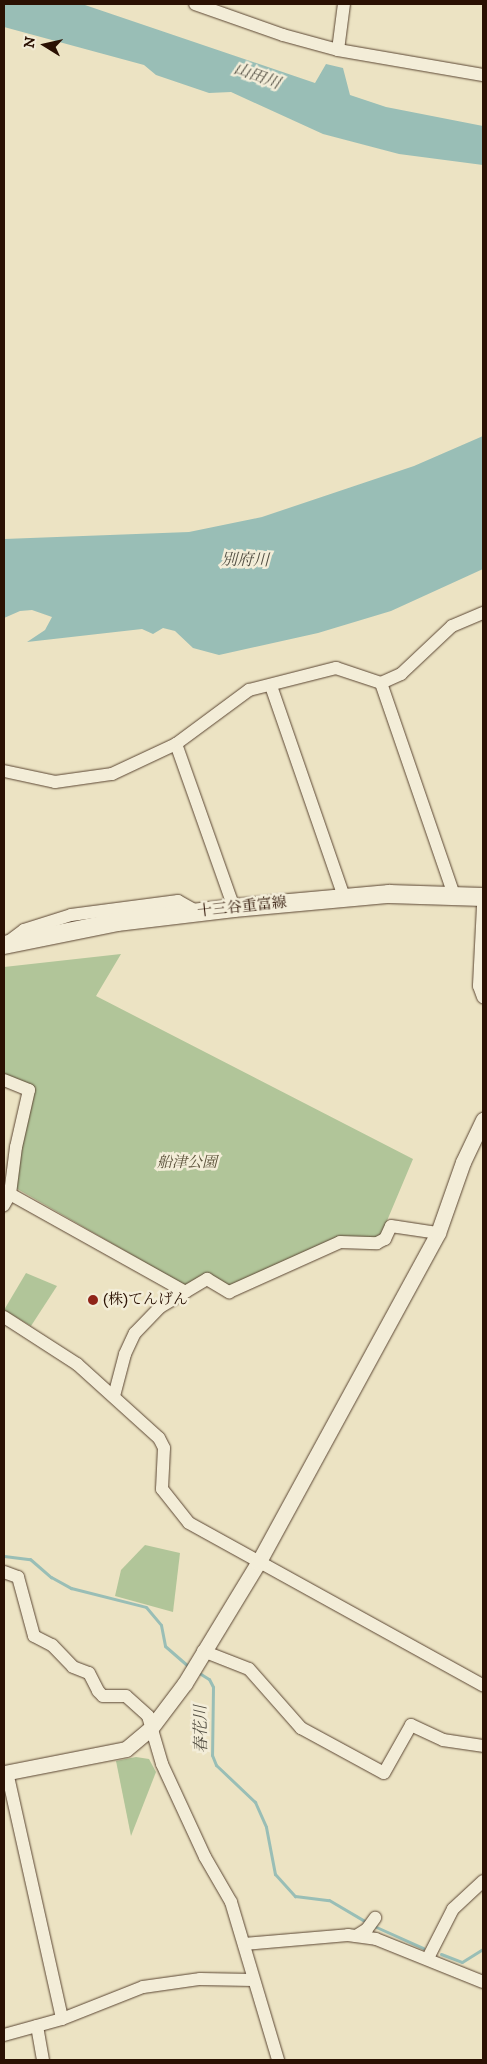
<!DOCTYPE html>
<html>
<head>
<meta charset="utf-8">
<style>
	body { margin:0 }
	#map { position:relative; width:487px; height:2064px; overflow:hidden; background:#ece3c3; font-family:"IM FELL DW Pica","Noto Serif JP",serif }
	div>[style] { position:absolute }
	.green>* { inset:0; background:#b1c599 }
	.water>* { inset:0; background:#99beb6 }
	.stream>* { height:3px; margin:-1.5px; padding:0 1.5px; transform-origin:1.5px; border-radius:1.5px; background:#99beb6 }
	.roads { filter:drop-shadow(0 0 1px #5b4633) drop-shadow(0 0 1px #5b4633) }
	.minor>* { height:12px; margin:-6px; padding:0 6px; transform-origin:6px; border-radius:6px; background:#f3edd8 }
	.tertiary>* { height:15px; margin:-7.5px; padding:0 7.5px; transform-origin:7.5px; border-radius:7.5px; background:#f3edd8 }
	.secondary>* { height:18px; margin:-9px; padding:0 9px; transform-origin:9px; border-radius:9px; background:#f3edd8 }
	.dots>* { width:14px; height:14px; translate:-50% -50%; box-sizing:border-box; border:2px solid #f3edd8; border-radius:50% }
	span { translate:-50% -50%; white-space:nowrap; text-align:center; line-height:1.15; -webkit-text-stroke:5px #f3edd8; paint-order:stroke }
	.street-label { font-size:15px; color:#2b1103 }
	.park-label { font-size:15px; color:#5a5038; font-style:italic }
	.poi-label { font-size:15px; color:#2b1103 }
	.left { translate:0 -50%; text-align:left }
	.water-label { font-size:16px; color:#524e42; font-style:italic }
	.frame { position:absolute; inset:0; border:5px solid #2b1103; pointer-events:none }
	.north { position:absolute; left:20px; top:20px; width:50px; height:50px; -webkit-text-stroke:4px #f3edd8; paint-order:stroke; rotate:280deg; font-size:14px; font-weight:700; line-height:20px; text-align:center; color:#2b1103 }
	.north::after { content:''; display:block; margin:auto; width:18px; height:22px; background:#2b1103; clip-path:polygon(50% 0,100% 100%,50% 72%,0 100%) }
</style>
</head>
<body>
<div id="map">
	<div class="green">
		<i style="clip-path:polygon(121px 954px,96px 996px,413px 1159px,381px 1235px,375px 1239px,339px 1238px,229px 1288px,205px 1273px,186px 1286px,14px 1187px,34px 1087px,4px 1077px,4px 967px)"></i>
		<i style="clip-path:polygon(26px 1273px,57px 1286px,31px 1326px,4px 1310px)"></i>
		<i style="clip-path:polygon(145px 1545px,180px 1553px,173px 1612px,115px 1596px,121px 1570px)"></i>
		<i style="clip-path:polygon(136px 1757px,149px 1759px,156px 1772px,131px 1836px,116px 1761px)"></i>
	</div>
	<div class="water">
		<i style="clip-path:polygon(4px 4px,82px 4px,315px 83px,326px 64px,343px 68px,350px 95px,386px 107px,483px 126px,483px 165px,399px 154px,323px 134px,231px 92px,209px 93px,156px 75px,144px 65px,4px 27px)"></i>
		<i style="clip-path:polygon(483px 436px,483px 569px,391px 611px,318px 633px,219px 655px,193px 648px,175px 631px,163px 628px,153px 634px,142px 629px,27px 642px,45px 630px,52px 617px,32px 610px,20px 611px,4px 618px,4px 539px,189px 532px,262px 517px,414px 466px)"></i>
	</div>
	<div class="stream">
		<i style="left:4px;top:1556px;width:26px;rotate:7deg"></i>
		<i style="left:30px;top:1559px;width:28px;rotate:41deg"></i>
		<i style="left:51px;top:1577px;width:23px;rotate:29deg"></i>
		<i style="left:71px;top:1588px;width:77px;rotate:14.2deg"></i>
		<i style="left:146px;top:1607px;width:23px;rotate:50deg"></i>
		<i style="left:161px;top:1625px;width:21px;rotate:79deg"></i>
		<i style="left:165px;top:1646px;width:32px;rotate:41deg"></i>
		<i style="left:196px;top:1671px;width:15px;rotate:32deg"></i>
		<i style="left:209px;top:1679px;width:9px;rotate:63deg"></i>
		<i style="left:213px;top:1687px;width:68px;rotate:90.8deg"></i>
		<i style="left:212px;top:1755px;width:11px;rotate:68deg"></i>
		<i style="left:216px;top:1765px;width:54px;rotate:43.5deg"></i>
		<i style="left:255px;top:1802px;width:27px;rotate:66deg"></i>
		<i style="left:266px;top:1827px;width:48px;rotate:79.2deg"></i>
		<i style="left:275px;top:1874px;width:30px;rotate:48deg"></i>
		<i style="left:295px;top:1896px;width:34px;rotate:7deg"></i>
		<i style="left:329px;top:1900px;width:45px;rotate:30.5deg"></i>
		<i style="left:374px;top:1926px;width:54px;rotate:24.2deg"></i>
		<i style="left:441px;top:1954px;width:22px;rotate:21deg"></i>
		<i style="left:462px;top:1962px;width:25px;rotate:-32deg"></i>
	</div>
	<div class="roads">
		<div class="minor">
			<i style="left:195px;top:4px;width:93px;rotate:19.4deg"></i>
			<i style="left:283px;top:35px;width:57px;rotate:15.3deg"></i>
			<i style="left:338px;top:50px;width:147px;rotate:9.8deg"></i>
			<i style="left:338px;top:50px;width:46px;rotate:-82.6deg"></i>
			<i style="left:381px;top:683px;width:224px;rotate:71deg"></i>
			<i style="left:271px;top:686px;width:223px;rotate:70.9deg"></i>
			<i style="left:176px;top:744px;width:174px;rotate:70.5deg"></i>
			<i style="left:4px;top:771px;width:52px;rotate:12.2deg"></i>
			<i style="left:55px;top:782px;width:58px;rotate:-8deg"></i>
			<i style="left:112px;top:774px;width:71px;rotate:-25.1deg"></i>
			<i style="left:176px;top:744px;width:91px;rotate:-36.5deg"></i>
			<i style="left:249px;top:690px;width:90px;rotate:-14.2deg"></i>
			<i style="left:336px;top:668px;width:47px;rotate:18.4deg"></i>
			<i style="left:381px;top:683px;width:22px;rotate:-24deg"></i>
			<i style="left:401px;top:674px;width:70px;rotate:-43.3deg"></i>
			<i style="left:452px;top:626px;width:34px;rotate:-23deg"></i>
			<i style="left:483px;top:906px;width:80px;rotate:92.9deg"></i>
			<i style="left:479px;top:986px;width:12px;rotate:70deg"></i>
			<i style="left:8px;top:942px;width:20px;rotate:-37deg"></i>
			<i style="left:24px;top:930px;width:49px;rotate:-17.7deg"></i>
			<i style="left:71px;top:915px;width:108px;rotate:-7.5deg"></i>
			<i style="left:178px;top:901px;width:23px;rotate:29deg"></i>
			<i style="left:4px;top:1080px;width:27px;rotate:22deg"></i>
			<i style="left:29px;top:1090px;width:58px;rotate:102.8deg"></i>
			<i style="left:16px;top:1147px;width:47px;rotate:97.3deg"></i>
			<i style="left:10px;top:1194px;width:13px;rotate:119deg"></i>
			<i style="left:10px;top:1194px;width:201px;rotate:29.2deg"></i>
			<i style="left:4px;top:1317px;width:87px;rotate:32.8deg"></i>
			<i style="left:77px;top:1364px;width:110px;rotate:42.1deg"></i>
			<i style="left:159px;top:1438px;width:11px;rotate:63deg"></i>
			<i style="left:164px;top:1448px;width:41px;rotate:92.8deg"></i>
			<i style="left:162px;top:1489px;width:43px;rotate:51.5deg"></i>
			<i style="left:189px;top:1523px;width:336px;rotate:28.9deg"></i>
			<i style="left:114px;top:1396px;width:43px;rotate:-75.3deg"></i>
			<i style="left:125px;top:1354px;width:23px;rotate:-65deg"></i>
			<i style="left:135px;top:1333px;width:36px;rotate:-46deg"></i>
			<i style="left:160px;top:1307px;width:55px;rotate:-30.8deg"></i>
			<i style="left:207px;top:1279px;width:26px;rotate:31deg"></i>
			<i style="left:229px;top:1292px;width:122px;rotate:-24.2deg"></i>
			<i style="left:340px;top:1242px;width:37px;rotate:2deg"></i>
			<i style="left:377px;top:1243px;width:9px;rotate:-27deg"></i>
			<i style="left:385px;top:1239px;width:14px;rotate:-65deg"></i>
			<i style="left:391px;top:1226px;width:48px;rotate:8.5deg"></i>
			<i style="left:4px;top:1572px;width:15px;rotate:20deg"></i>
			<i style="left:18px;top:1577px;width:61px;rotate:74.8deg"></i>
			<i style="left:34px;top:1636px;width:20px;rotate:27deg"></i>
			<i style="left:52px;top:1645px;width:30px;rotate:46deg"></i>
			<i style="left:73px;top:1667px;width:17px;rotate:21deg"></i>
			<i style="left:89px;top:1673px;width:20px;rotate:63deg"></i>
			<i style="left:98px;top:1691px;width:7px;rotate:45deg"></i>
			<i style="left:103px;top:1696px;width:23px"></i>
			<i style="left:126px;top:1696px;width:30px;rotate:42deg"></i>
			<i style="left:148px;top:1716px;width:50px;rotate:73.7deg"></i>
			<i style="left:162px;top:1764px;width:102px;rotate:65.2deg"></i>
			<i style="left:205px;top:1857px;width:52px;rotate:60deg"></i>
			<i style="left:231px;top:1902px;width:165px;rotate:73.4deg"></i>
			<i style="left:203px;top:1651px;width:49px;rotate:21.4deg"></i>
			<i style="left:249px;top:1669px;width:79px;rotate:48.6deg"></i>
			<i style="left:301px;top:1728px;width:94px;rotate:28.5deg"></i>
			<i style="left:384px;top:1773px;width:55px;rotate:-60.6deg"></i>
			<i style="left:411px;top:1725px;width:35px;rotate:25deg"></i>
			<i style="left:443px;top:1740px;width:40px;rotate:8.5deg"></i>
			<i style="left:7px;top:1772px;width:253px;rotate:77.4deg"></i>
			<i style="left:356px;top:1936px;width:13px;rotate:-32deg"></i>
			<i style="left:367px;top:1929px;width:14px;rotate:-54deg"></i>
			<i style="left:244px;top:1944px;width:104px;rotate:-4.9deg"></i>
			<i style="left:348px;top:1935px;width:28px;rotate:8deg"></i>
			<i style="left:376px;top:1939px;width:115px;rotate:21.9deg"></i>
			<i style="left:428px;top:1958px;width:55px;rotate:-63deg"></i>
			<i style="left:453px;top:1909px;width:41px;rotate:-43deg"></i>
			<i style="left:37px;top:2026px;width:35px;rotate:80deg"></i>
			<i style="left:4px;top:2035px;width:60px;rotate:-15.4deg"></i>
			<i style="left:62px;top:2019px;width:87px;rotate:-21.6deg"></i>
			<i style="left:143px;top:1987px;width:58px;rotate:-8deg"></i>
			<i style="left:200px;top:1979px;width:53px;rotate:1.1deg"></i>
		</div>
		<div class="tertiary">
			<i style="left:4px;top:1773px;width:124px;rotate:-11.1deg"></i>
			<i style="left:126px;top:1749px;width:33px;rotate:-40deg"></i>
			<i style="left:151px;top:1728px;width:56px;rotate:-52.9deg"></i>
			<i style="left:185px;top:1683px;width:140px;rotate:-58.7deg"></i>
			<i style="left:258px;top:1563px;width:376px;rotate:-61.4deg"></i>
			<i style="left:438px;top:1233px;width:75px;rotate:-70.6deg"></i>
			<i style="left:463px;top:1162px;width:47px;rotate:-64.5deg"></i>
		</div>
		<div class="secondary">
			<i style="left:4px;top:945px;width:115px;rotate:-11.5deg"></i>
			<i style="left:117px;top:922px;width:118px;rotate:-6.8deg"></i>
			<i style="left:234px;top:908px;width:156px;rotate:-5.2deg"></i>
			<i style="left:389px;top:894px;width:94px;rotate:1.8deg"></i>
		</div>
	</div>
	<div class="dots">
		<i style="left:93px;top:1300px;background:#8f2418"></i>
	</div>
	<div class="street-label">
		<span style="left:242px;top:907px;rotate:-6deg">十三谷重富線</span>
	</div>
	<div class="park-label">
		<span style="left:187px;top:1163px">船津公園</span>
	</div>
	<div class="poi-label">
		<span class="left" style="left:103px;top:1300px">(株)てんげん</span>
	</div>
	<div class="water-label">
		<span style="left:257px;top:76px;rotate:20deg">山田川</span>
		<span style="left:245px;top:560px;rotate:1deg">別府川</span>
		<span style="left:201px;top:1729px;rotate:-91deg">春花川</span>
	</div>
	<div class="frame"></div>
	<div class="north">N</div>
</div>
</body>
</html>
